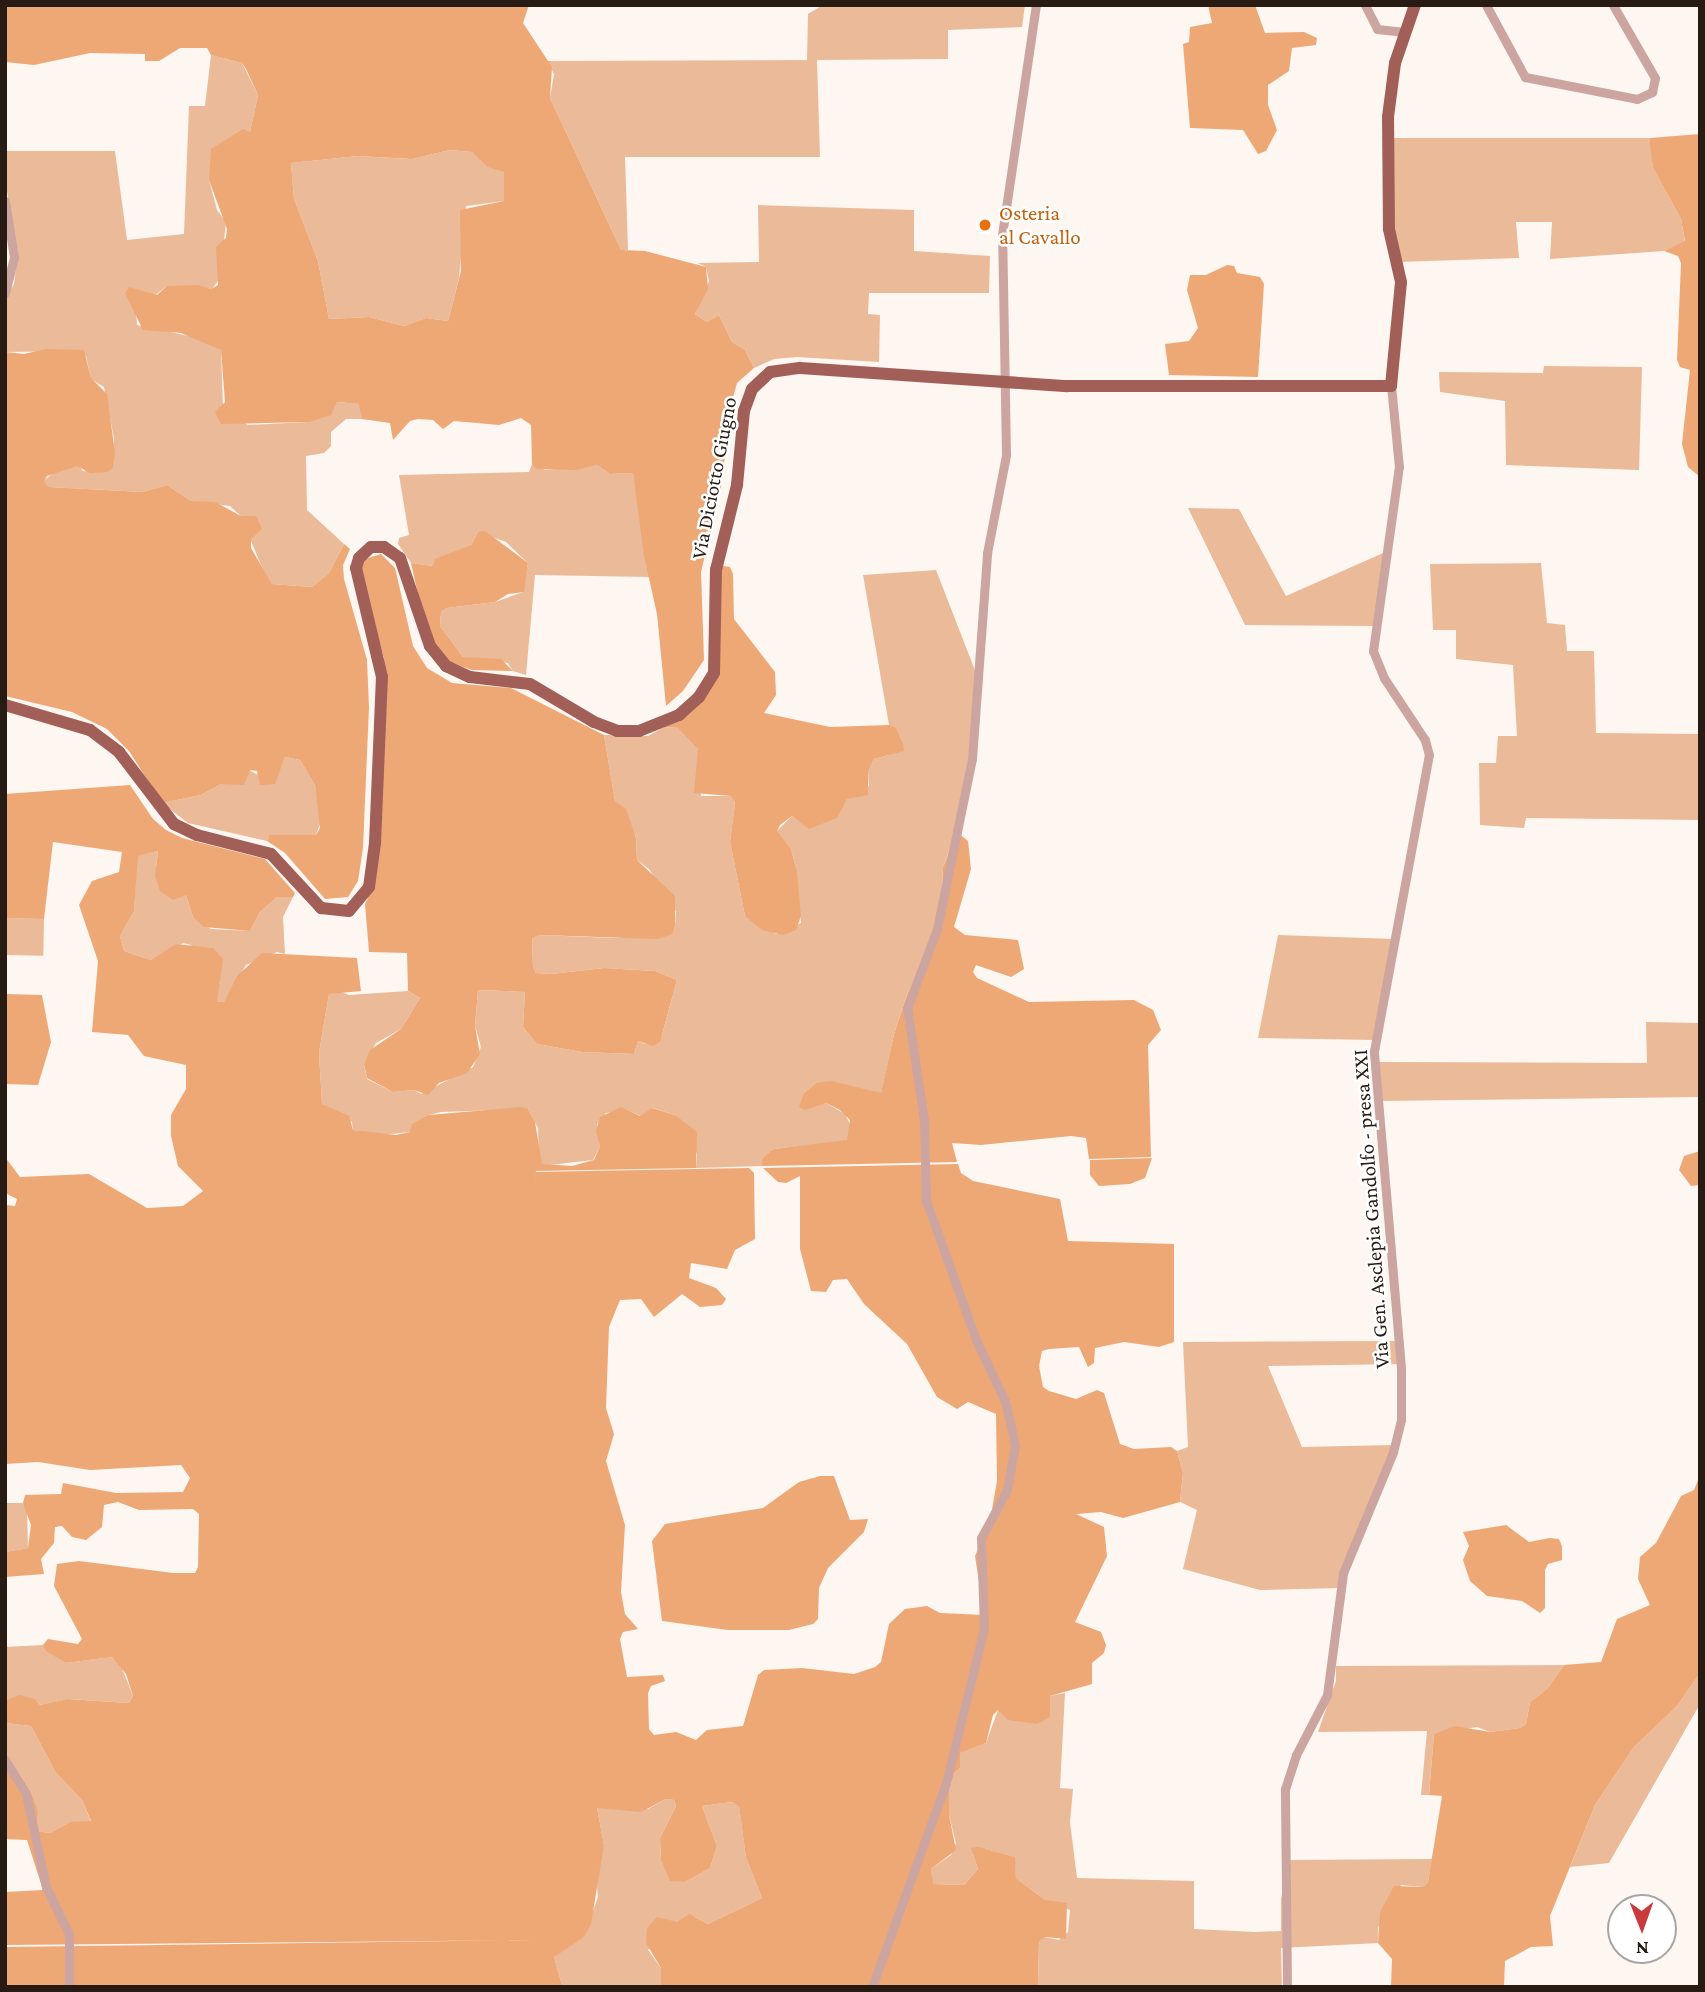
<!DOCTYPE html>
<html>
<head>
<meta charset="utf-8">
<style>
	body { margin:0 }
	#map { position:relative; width:1705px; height:1992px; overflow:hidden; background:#fdf6f1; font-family:"Crimson Pro",serif }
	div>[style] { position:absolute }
	.green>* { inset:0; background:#ebba98; transform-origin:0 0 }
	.forest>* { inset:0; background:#eea876 }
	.minor>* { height:9px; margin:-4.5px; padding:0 4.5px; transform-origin:4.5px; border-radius:4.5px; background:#cca5a0 }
	.major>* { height:12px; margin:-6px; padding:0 6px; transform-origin:6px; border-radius:6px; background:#a25f58 }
	.dots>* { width:19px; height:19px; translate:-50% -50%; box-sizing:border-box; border:4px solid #fff; border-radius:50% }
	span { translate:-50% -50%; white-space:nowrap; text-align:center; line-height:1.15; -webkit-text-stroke:5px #fff; paint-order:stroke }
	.food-label { font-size:21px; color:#c56008 }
	.left { translate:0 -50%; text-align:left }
	.street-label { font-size:21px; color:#281b13 }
	.frame { position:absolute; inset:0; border:7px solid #281b13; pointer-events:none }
	.north { position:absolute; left:1607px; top:1894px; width:70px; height:70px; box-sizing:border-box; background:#fff; border:2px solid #a9a4a1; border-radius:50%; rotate:179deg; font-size:19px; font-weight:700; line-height:28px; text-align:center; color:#281b13 }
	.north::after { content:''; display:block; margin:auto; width:24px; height:32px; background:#c93a3d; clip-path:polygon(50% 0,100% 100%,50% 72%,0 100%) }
</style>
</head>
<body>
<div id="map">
	<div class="green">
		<i style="clip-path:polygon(823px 5px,1025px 5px,1022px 27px,948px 30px,948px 59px,817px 60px,820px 157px,625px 157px,628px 250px,621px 250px,550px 98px,554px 74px,547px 61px,807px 60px,808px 14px)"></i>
		<i style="clip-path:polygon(211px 55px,242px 63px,258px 95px,250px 132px,209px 180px,217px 210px,226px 222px,220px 278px,212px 289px,167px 286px,136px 310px,137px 325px,203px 339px,221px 350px,223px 409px,248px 425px,309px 422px,337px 402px,360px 404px,362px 419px,346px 419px,331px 432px,331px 446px,324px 453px,306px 456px,307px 510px,344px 544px,329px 573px,312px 587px,272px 584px,267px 580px,241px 516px,230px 506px,191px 501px,167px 485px,143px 492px,49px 487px,43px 482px,55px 471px,78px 465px,83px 471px,113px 468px,114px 438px,104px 387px,91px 379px,86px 356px,76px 351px,5px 352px,5px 300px,14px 284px,18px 253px,5px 180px,5px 151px,115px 151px,127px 240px,184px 234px,189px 106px,205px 106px)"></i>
		<i style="clip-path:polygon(1392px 138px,1650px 138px,1653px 168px,1681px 219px,1685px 242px,1664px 251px,1550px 259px,1552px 222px,1516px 222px,1519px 258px,1398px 262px,1392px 220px)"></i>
		<i style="clip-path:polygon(450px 150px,472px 152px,504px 172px,504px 201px,466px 206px,459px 278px,448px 321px,426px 318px,404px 326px,369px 317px,329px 319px,318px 261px,294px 199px,291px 163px,358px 156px,412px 159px)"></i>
		<i style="clip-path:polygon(758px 205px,914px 210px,914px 251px,990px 256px,989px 293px,869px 293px,868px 314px,880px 315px,879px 362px,797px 357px,774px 359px,754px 368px,745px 350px,732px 342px,719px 315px,707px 322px,695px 314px,709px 281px,706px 267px,698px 263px,759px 262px)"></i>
		<i style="clip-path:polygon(1544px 366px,1642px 367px,1639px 470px,1506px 465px,1505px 401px,1440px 392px,1439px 372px,1543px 373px)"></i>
		<i style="clip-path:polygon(532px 464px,545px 470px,597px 465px,610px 474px,633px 473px,650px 577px,535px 575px,526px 675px,513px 671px,508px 663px,463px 657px,440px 626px,441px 612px,447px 608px,495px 602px,523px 592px,528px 563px,506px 542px,478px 532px,471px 545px,433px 566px,411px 563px,398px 544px,399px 538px,409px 535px,399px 475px,529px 472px)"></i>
		<i style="clip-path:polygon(1188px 508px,1239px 509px,1286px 596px,1390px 550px,1377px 626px,1245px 625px)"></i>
		<i style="clip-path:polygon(1541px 563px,1547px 623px,1565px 625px,1567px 651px,1594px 651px,1596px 733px,1700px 734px,1700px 820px,1526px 818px,1524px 828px,1480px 825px,1479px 763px,1496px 763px,1498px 736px,1517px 736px,1513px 665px,1456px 659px,1456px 630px,1433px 630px,1430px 564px)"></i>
		<i style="clip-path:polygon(936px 570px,976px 673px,969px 755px,951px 846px,943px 867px,942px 897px,918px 981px,908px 992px,894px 1034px,881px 1094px,816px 1083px,804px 1093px,812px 1105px,826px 1103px,845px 1114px,852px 1128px,847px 1141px,774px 1149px,762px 1166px,696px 1168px,697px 1154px,685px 1126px,675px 1115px,653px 1108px,641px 1116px,627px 1110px,606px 1113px,597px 1124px,600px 1146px,593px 1160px,549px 1165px,542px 1164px,539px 1158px,538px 1128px,528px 1109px,441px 1112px,429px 1115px,410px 1132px,381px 1135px,353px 1130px,352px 1122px,322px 1104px,319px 1053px,329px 994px,336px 990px,349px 995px,408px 991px,420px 998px,401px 1029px,376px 1043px,364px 1064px,367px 1079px,393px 1092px,414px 1090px,421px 1094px,473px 1067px,481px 1047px,475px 1026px,478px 990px,525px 992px,523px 1027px,537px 1044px,582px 1052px,634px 1054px,638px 1041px,645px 1044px,662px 1035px,677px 980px,655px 971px,604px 968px,551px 974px,536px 973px,533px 967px,532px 937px,539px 935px,614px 938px,673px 934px,675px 926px,676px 912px,649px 869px,637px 860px,636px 837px,615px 801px,604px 735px,648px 736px,664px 727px,678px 728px,690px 737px,698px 749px,701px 796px,732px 796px,735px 804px,730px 842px,745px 916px,776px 934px,801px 923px,795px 864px,791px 849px,776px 832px,792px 816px,804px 824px,830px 820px,847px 799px,869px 786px,868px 772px,874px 759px,889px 755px,903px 743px,896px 729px,889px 725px,863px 575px)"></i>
		<i style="clip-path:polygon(285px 757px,300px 760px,315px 785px,321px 821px,316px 835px,269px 835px,267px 841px,188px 823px,162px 803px,201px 795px,221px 784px,244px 784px,249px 770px,274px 784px)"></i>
		<i style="clip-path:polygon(158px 851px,156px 867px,186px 895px,193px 917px,211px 929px,250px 931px,260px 912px,277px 897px,293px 897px,283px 917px,285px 954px,277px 952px,246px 965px,224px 1002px,217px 1002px,215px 996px,220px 982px,191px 945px,183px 943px,151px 960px,124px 951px,120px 936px,134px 911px,137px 856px)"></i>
		<i style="left:5px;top:918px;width:39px;height:37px;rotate:1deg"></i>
		<i style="clip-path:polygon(1278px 935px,1394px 939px,1377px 1040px,1258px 1038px)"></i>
		<i style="clip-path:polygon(1646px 1022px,1700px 1023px,1700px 1097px,1377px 1101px,1374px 1062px,1647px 1063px)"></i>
		<i style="clip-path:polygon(1400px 1341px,1402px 1364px,1268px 1366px,1302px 1447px,1394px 1445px,1340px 1588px,1260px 1590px,1183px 1569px,1197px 1510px,1180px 1502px,1183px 1473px,1177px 1451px,1188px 1447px,1183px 1342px)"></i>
		<i style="clip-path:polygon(5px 1503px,23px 1503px,27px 1508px,28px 1548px,5px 1552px)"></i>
		<i style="clip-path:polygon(43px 1645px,66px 1663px,111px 1657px,119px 1661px,133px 1696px,129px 1703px,69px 1699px,39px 1705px,5px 1701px,5px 1647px)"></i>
		<i style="clip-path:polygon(1564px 1665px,1547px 1689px,1530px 1702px,1526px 1724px,1520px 1728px,1490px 1732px,1477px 1727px,1434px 1734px,1429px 1795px,1421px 1795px,1427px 1731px,1318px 1732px,1336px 1681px,1336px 1666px)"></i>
		<i style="clip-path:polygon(1700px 1673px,1700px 1704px,1609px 1863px,1570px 1867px,1595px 1805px,1634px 1747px,1677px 1706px)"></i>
		<i style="clip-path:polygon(1065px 1693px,1060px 1788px,1073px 1789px,1070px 1822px,1077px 1878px,1194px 1881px,1194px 1929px,1255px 1932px,1281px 1931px,1281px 1899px,1289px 1860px,1432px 1859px,1428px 1882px,1423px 1887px,1401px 1885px,1378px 1928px,1378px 1943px,1281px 1948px,1282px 1987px,1038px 1987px,1039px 1942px,1044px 1937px,1059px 1940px,1068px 1932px,1070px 1910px,1045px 1900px,1016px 1878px,1014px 1857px,985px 1849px,973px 1854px,978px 1869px,964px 1885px,932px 1884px,931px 1869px,951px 1855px,956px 1843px,949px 1815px,949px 1778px,960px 1768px,959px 1753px,986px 1743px,998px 1710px,1050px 1717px,1050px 1696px)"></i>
		<i style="clip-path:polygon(5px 1723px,31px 1726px,56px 1773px,82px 1800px,91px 1822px,70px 1822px,50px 1833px,35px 1831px,14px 1774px,5px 1765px)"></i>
		<i style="clip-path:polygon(666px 1799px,674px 1800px,676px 1806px,660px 1838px,661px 1861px,670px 1880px,685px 1882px,710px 1868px,717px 1846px,702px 1806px,732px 1802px,739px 1805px,746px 1858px,762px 1898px,708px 1924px,695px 1917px,677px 1922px,648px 1950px,661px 1968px,661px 1987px,562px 1985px,554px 1957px,557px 1950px,584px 1937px,598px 1897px,596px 1874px,604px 1845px,597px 1808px,648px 1809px)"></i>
	</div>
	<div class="forest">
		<i style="clip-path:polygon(evenodd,5px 5px,529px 5px,523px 23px,552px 67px,550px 98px,621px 250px,645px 251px,706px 267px,708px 289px,695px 314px,707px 322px,719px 315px,732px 342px,745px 350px,754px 368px,737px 383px,732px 401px,721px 488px,701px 572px,704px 660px,683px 691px,666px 706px,657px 614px,644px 556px,633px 473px,610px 474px,597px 465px,576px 470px,537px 469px,532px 464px,531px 425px,521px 418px,499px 425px,454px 421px,443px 429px,433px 420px,418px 419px,410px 421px,393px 440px,390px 423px,362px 419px,359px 404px,337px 402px,331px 415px,309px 422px,221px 424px,215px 412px,225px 402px,221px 350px,181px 333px,143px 330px,125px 293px,129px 287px,157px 295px,167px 286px,198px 285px,211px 289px,218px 285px,216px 247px,226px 238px,227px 229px,209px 180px,211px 149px,243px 129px,250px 132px,258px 95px,246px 69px,242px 63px,211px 55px,207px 48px,180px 48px,159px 61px,145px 61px,145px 54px,90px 53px,34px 65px,5px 62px,5px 5px,450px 150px,472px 152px,488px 167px,504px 172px,504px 201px,460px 210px,461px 271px,448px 321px,426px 318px,404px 326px,369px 317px,329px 319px,318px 261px,294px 199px,291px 163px,358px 156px,412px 159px,450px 150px)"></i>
		<i style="clip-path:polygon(1208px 5px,1255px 5px,1265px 33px,1304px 32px,1317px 38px,1316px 45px,1292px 48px,1289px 71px,1268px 85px,1268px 105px,1277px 130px,1266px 151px,1258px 154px,1243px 130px,1190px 128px,1183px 44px,1189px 42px,1190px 27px,1212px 23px)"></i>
		<i style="clip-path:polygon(1700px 134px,1700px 477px,1688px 467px,1682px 444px,1690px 370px,1680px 367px,1677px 360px,1681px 263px,1678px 256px,1664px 251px,1685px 241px,1681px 219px,1653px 168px,1650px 145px,1650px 138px)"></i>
		<i style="clip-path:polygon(1227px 265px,1234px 266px,1237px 273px,1260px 277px,1264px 284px,1258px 377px,1169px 375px,1165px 344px,1189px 341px,1198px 328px,1187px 290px,1190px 275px,1206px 275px)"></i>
		<i style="clip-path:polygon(46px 349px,84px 350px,91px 378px,107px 394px,115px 453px,113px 468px,107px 472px,90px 473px,77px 466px,47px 476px,44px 482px,49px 487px,143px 492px,167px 485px,191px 501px,215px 502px,241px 516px,256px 516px,262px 529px,251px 539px,251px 548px,272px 584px,312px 587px,329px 573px,344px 544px,350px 549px,343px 565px,344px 579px,367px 660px,369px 707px,363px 848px,358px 881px,348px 897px,325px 899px,285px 853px,267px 841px,269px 835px,316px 835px,320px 828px,315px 785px,300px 760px,285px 757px,275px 784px,260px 785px,257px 771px,250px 770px,244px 785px,221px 784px,201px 795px,162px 803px,129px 751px,107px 729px,72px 712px,5px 696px,5px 352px,24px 354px)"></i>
		<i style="clip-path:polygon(485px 531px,528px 563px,524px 592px,508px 594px,495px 602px,447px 608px,441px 612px,440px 626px,463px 657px,501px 659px,513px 671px,472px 670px,446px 661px,426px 630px,411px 563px,433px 566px,435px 559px,471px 545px,478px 532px)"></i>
		<i style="clip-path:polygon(381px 554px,395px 568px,413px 646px,427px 668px,452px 683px,511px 688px,604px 735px,615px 801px,626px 809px,636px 838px,637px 860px,675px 896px,675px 926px,673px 934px,658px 939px,539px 935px,532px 938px,533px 967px,536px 973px,551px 974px,604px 968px,655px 971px,677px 980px,660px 1042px,653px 1046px,638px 1041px,634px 1054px,582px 1052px,537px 1044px,523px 1027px,525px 992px,478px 990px,475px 1026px,480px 1054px,467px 1073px,439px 1083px,428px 1095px,414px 1090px,393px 1092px,367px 1078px,364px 1064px,370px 1050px,401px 1029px,420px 998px,408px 991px,407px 953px,369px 952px,365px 904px,374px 886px,385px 687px,384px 658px,360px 576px,362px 560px)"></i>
		<i style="clip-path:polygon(718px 565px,730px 567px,733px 574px,734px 619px,775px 672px,776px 695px,764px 713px,830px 727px,889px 725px,896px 728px,903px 743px,904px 751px,874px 759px,868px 772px,868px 795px,847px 799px,837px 818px,809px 829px,792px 816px,780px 825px,777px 831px,791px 849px,797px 872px,801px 916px,796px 930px,783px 935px,762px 930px,745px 916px,730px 842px,735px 803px,731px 796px,694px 793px,698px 749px,678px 728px,664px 727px,720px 664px)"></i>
		<i style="clip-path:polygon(130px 785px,153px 819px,166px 830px,182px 838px,265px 859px,295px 893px,293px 897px,277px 897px,260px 912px,250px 931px,204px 927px,193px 917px,186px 895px,173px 900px,160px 891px,155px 876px,158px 851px,138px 856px,134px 911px,120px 936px,124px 951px,151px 960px,176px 944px,213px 948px,223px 959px,217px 1002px,224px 1002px,237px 976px,262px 953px,357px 958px,361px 991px,329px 994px,319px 1053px,322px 1104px,349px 1116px,353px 1130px,396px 1135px,410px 1132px,412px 1124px,429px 1115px,521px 1107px,528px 1109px,535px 1122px,542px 1164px,572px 1166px,594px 1160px,600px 1146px,596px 1131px,600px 1117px,621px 1107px,640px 1116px,652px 1108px,675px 1115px,697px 1132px,696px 1168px,536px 1171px,535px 1189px,536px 1172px,749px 1168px,754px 1173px,755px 1239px,735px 1250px,727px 1269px,691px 1263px,689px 1278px,716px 1288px,726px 1299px,722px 1305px,700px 1307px,682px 1294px,654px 1317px,641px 1299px,620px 1300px,609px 1327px,606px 1408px,614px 1434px,606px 1461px,625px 1525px,621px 1592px,625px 1614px,638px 1629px,623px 1632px,620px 1639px,627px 1677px,663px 1675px,665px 1681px,651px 1686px,648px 1693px,649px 1729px,654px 1735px,676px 1732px,696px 1740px,707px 1730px,743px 1726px,758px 1675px,764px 1670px,802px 1668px,854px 1674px,875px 1667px,881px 1662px,889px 1624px,905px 1609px,927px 1606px,940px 1613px,984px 1615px,975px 1556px,990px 1521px,997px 1481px,996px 1414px,968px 1402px,957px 1409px,937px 1397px,907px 1344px,864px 1304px,847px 1279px,833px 1280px,826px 1292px,811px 1291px,800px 1249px,800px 1176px,786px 1183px,778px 1182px,763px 1168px,958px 1164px,961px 1173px,973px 1181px,1060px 1199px,1068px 1241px,1174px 1244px,1174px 1342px,1159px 1347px,1124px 1342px,1095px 1348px,1094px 1363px,1088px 1367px,1079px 1347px,1049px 1349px,1042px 1351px,1039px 1366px,1043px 1387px,1049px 1391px,1076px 1399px,1097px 1390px,1104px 1393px,1120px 1444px,1134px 1449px,1171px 1447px,1177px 1451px,1183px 1473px,1180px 1502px,1123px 1518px,1101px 1512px,1076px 1514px,1104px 1527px,1107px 1556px,1075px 1622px,1101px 1632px,1106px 1645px,1104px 1653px,1092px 1663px,1092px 1684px,1050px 1696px,1050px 1717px,1037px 1724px,1008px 1720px,998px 1710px,993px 1715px,986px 1743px,960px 1753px,960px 1768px,949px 1778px,949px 1815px,956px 1850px,931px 1869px,933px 1884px,964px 1885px,978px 1869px,971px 1848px,978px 1847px,1015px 1857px,1016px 1878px,1045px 1900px,1067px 1903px,1066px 1939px,1045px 1937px,1039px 1942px,1038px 1987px,661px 1987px,661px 1968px,646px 1943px,647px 1928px,657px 1917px,677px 1922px,689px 1914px,708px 1924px,762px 1898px,746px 1858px,739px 1806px,732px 1802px,702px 1806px,717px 1846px,710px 1868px,685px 1882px,670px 1881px,661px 1861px,660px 1838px,676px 1806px,674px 1800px,666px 1799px,641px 1812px,597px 1808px,604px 1845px,591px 1924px,584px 1937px,554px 1957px,562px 1985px,568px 1987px,5px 1987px,5px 1947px,537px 1940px,5px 1945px,5px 1892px,43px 1890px,27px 1840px,5px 1839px,5px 1765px,30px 1791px,38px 1811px,35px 1831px,50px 1833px,70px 1822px,91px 1821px,82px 1800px,56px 1773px,31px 1726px,5px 1723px,5px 1701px,19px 1695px,35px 1699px,39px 1705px,68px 1699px,129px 1703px,133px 1696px,126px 1674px,112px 1657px,66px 1663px,46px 1651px,43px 1645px,48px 1639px,78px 1644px,82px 1639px,54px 1586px,57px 1564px,79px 1561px,173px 1573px,195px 1573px,198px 1567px,199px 1514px,193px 1509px,139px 1510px,118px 1502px,104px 1505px,102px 1527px,86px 1540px,72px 1537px,62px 1526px,55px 1527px,54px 1543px,41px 1559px,44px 1574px,5px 1577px,5px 1552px,28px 1548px,31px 1525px,23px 1503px,25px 1495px,61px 1494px,63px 1483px,116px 1493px,183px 1492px,190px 1478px,181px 1465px,90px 1470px,38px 1462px,5px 1464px,5px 1205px,15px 1206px,17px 1199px,5px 1193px,5px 1157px,20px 1177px,89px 1174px,147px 1208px,183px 1206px,203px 1191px,178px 1166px,171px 1136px,171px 1115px,186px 1089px,186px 1065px,144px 1056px,128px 1035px,92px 1032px,98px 961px,79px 905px,92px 881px,119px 872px,122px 852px,53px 842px,44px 919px,5px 918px,5px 794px)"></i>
		<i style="clip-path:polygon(957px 832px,968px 841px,971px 869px,954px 927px,965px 935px,1018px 940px,1024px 969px,1011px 977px,976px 965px,973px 972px,977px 978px,1029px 1002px,1134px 1000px,1153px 1010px,1161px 1030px,1148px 1045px,1151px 1157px,1089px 1159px,1086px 1138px,1071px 1136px,981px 1145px,952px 1143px,957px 1162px,762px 1166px,763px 1158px,774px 1149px,847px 1140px,850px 1120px,840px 1110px,826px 1103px,805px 1110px,799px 1107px,804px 1093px,816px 1083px,831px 1081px,881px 1093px,894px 1034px,908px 992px,918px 981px,942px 897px,943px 867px)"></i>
		<i style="clip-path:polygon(5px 994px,42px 995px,51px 1042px,38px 1085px,5px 1084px)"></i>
		<i style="clip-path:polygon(1700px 1151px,1700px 1185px,1691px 1186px,1679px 1170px,1684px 1156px)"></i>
		<i style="clip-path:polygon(1152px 1158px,1145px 1178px,1130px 1184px,1099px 1186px,1090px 1175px,1090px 1160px)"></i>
		<i style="clip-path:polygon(1700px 1475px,1700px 1673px,1677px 1706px,1634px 1747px,1595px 1805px,1550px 1916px,1553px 1946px,1531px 1947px,1505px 1961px,1504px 1987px,1391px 1987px,1392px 1959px,1378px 1943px,1380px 1912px,1394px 1886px,1423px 1887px,1428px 1882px,1442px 1796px,1429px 1795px,1434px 1734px,1455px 1726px,1490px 1732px,1520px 1728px,1526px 1724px,1530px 1702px,1547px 1689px,1564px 1665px,1601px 1662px,1617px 1619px,1650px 1605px,1638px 1579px,1640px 1557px,1656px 1543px,1681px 1496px,1694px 1490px)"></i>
		<i style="clip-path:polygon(820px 1476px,834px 1476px,850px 1520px,868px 1519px,864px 1532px,828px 1568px,819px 1588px,818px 1619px,813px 1624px,789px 1630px,728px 1630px,662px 1621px,652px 1541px,665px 1524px,763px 1508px,799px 1482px)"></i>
		<i style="clip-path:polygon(1506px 1525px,1529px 1542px,1550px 1538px,1559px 1539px,1562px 1546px,1562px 1560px,1548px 1564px,1545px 1570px,1545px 1608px,1540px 1613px,1522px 1601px,1487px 1596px,1470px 1581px,1463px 1560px,1469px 1546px,1463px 1532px)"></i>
	</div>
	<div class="minor">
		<i style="left:1365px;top:5px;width:27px;rotate:63deg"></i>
		<i style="left:1377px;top:29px;width:28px;rotate:6deg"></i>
		<i style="left:1486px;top:5px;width:82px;rotate:61.6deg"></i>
		<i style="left:1525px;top:77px;width:114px;rotate:11.1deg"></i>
		<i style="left:1637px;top:99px;width:17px;rotate:-25deg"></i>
		<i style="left:1652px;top:92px;width:14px;rotate:-78deg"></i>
		<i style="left:1655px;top:78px;width:84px;rotate:-119.9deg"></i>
		<i style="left:5px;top:201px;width:57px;rotate:80.9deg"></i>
		<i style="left:14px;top:257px;width:37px;rotate:104deg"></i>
		<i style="left:5px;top:1760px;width:40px;rotate:58deg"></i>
		<i style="left:26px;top:1794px;width:95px;rotate:77.9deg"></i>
		<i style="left:46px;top:1887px;width:52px;rotate:63.9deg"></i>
		<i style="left:69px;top:1934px;width:53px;rotate:90deg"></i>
		<i style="left:872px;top:1987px;width:217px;rotate:-70.1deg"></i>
		<i style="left:946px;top:1783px;width:160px;rotate:-76.2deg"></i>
		<i style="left:984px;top:1628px;width:90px;rotate:-91.9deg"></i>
		<i style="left:981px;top:1538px;width:55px;rotate:-61.6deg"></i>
		<i style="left:1007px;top:1490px;width:46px;rotate:-79.9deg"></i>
		<i style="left:1015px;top:1445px;width:45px;rotate:-102.8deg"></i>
		<i style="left:1005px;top:1401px;width:68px;rotate:-115.4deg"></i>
		<i style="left:976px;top:1340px;width:149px;rotate:-109.7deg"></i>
		<i style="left:926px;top:1200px;width:80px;rotate:-91.4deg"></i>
		<i style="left:924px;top:1120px;width:113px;rotate:-98.6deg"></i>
		<i style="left:907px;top:1008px;width:85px;rotate:-69.2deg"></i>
		<i style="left:937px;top:929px;width:174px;rotate:-78.4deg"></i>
		<i style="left:972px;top:759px;width:207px;rotate:-85.8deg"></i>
		<i style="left:987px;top:553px;width:100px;rotate:-79deg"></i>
		<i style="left:1006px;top:455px;width:220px;rotate:-91deg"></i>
		<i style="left:1002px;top:235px;width:232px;rotate:-81.6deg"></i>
		<i style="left:1287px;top:1987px;width:198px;rotate:-90.6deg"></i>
		<i style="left:1285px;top:1789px;width:36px;rotate:-72deg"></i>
		<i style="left:1296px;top:1755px;width:68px;rotate:-62.7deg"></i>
		<i style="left:1327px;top:1695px;width:123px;rotate:-82.5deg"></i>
		<i style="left:1343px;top:1573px;width:131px;rotate:-67.5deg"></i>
		<i style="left:1393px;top:1452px;width:33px;rotate:-76deg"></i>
		<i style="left:1401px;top:1420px;width:52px;rotate:-90deg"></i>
		<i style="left:1401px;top:1368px;width:318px;rotate:-94.9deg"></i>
		<i style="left:1374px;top:1051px;width:301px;rotate:-79.5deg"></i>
		<i style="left:1429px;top:755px;width:16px;rotate:-105deg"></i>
		<i style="left:1425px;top:740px;width:74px;rotate:-123.5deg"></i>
		<i style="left:1384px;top:678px;width:29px;rotate:-112deg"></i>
		<i style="left:1373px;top:651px;width:186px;rotate:-82deg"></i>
		<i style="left:1399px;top:467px;width:81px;rotate:-95.6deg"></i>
	</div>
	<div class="major">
		<i style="left:5px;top:705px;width:89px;rotate:16.4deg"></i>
		<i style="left:90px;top:730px;width:36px;rotate:37deg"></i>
		<i style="left:119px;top:752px;width:91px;rotate:52.6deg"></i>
		<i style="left:174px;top:824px;width:25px;rotate:26deg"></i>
		<i style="left:197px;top:835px;width:76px;rotate:14.4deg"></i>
		<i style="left:271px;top:854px;width:74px;rotate:47.2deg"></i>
		<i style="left:321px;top:908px;width:28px;rotate:6deg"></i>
		<i style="left:349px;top:911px;width:31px;rotate:-50deg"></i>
		<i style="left:369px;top:887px;width:44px;rotate:-82.2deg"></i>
		<i style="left:375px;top:843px;width:166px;rotate:-87.6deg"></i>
		<i style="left:382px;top:677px;width:112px;rotate:-103.4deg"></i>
		<i style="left:356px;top:568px;width:10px;rotate:-73deg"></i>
		<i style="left:359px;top:558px;width:16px;rotate:-43deg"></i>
		<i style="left:371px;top:547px;width:13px"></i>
		<i style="left:384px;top:547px;width:19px;rotate:35deg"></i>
		<i style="left:400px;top:558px;width:93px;rotate:71.2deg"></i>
		<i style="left:430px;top:646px;width:26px;rotate:51deg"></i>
		<i style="left:446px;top:666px;width:26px;rotate:25deg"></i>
		<i style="left:470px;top:677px;width:60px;rotate:6.7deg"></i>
		<i style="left:530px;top:684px;width:74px;rotate:30.7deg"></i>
		<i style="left:594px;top:722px;width:25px;rotate:21deg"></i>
		<i style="left:617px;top:731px;width:22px"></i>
		<i style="left:639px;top:731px;width:43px;rotate:-21.8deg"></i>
		<i style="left:679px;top:715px;width:27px;rotate:-42deg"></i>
		<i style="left:699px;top:697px;width:28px;rotate:-58deg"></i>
		<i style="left:714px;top:673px;width:103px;rotate:-88.9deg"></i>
		<i style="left:716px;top:570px;width:88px;rotate:-76.1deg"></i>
		<i style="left:737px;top:485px;width:74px;rotate:-84.6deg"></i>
		<i style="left:744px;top:411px;width:23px;rotate:-70deg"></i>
		<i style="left:752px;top:389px;width:25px;rotate:-43deg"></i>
		<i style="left:770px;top:372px;width:30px;rotate:-8deg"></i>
		<i style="left:800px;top:368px;width:268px;rotate:3.9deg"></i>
		<i style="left:1067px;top:386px;width:324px"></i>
		<i style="left:1391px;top:386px;width:104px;rotate:-84.5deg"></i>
		<i style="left:1401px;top:282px;width:54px;rotate:-102.8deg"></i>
		<i style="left:1389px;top:229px;width:112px;rotate:-90.5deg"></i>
		<i style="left:1388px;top:117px;width:54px;rotate:-82.6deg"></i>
		<i style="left:1395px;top:63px;width:61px;rotate:-71deg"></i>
	</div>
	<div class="dots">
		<i style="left:985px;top:225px;background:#e8710a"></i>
	</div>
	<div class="food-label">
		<span class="left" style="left:999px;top:225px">Osteria<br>al Cavallo</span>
	</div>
	<div class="street-label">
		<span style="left:714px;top:478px;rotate:-79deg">Via Diciotto Giugno</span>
		<span style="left:1371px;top:1209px;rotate:-94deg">Via Gen. Asclepia Gandolfo - presa XXI</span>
	</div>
	<div class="frame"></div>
	<div class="north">N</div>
</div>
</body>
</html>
